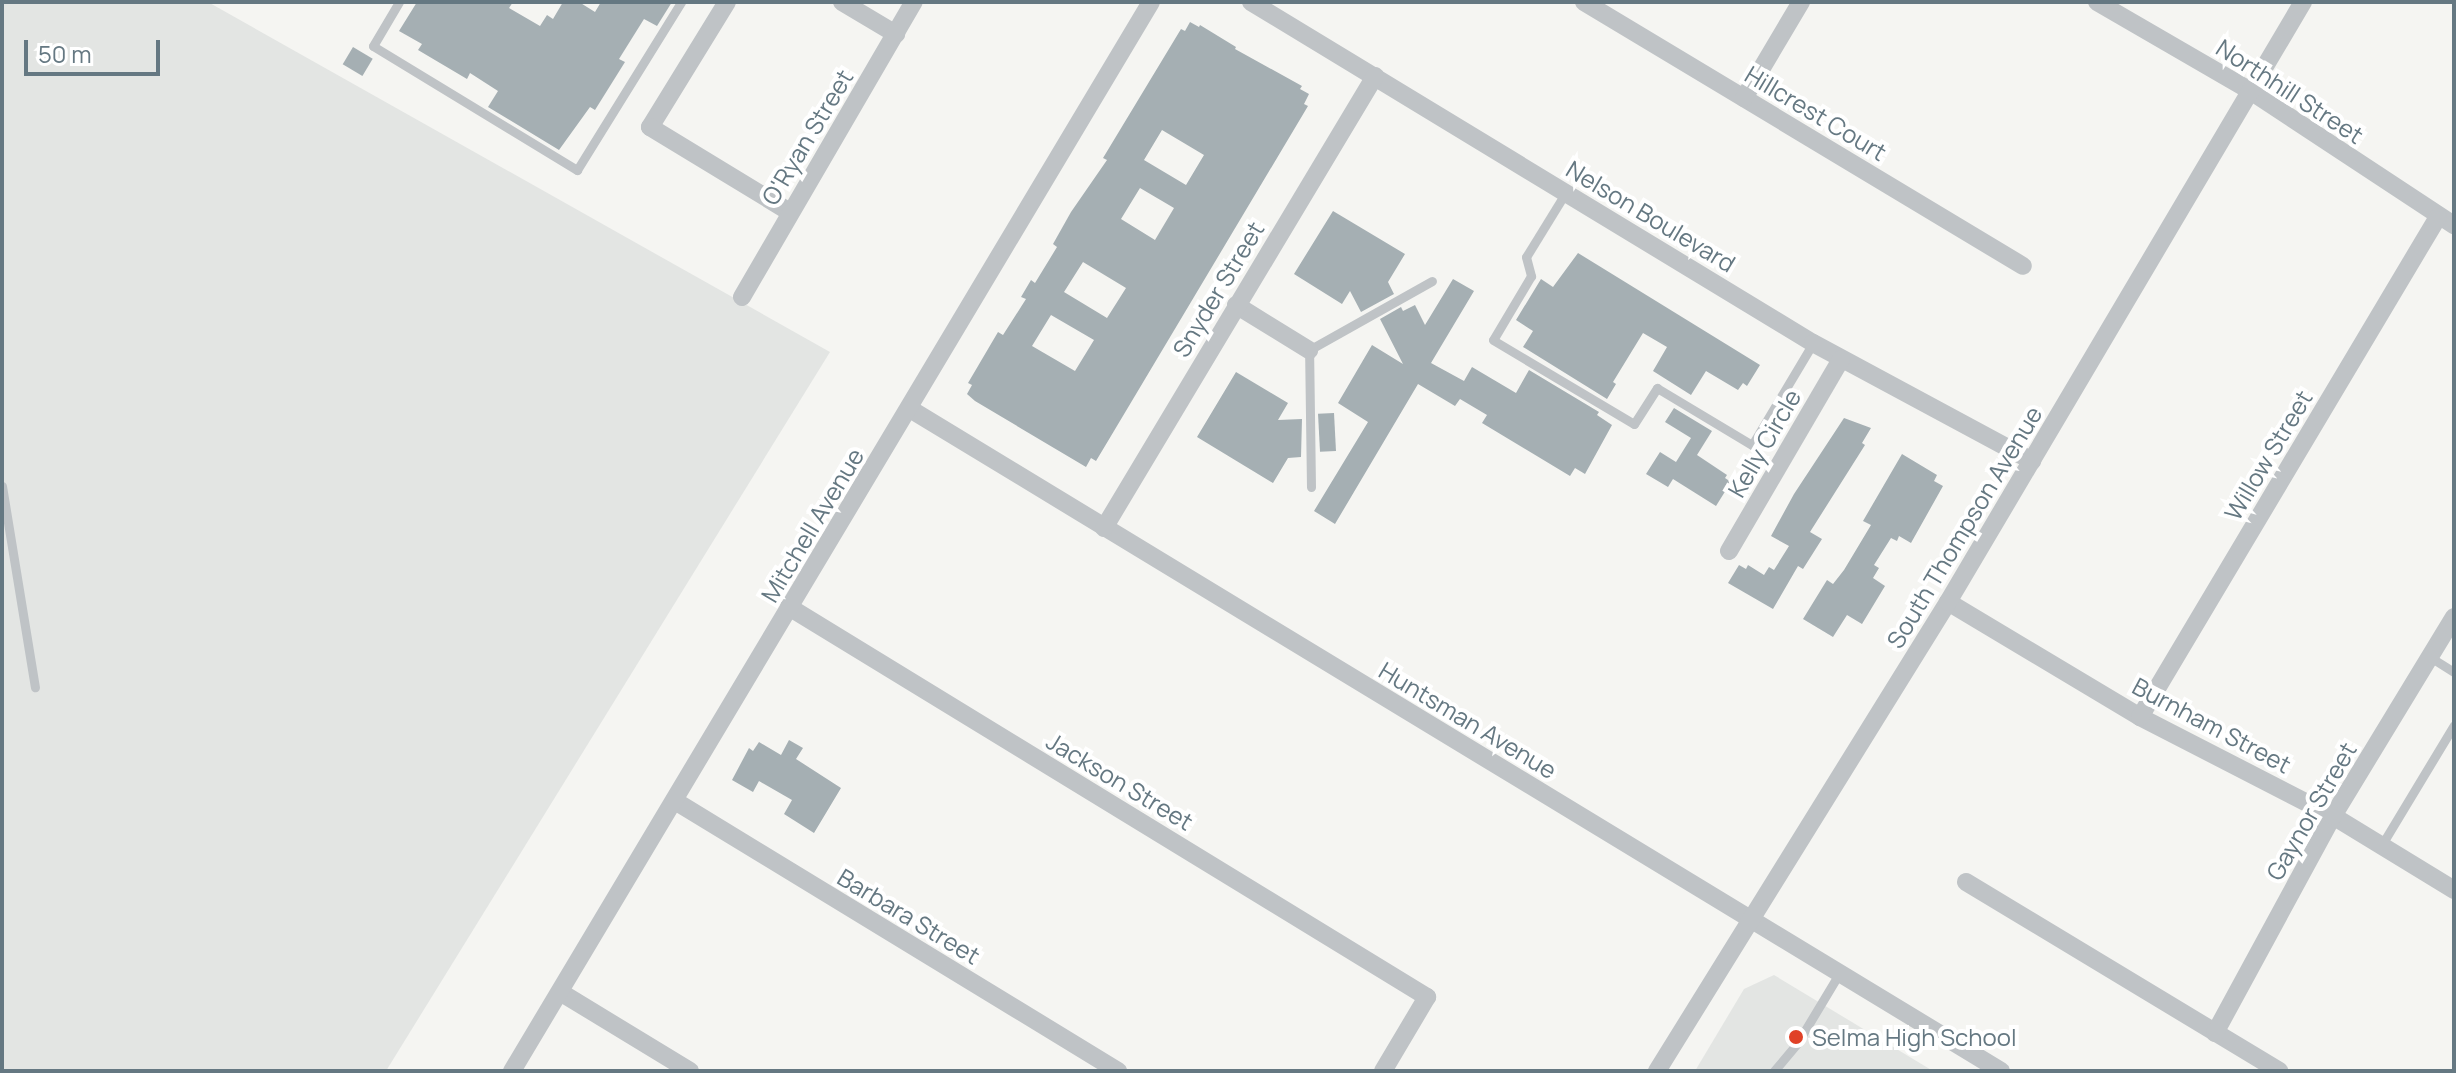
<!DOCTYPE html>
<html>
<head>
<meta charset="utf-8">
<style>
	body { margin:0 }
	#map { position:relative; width:2456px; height:1073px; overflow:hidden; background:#f5f5f2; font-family:Manrope,sans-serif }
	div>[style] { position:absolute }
	.built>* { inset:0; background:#e3e5e3 }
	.building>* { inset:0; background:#a5afb3; transform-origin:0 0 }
	.lane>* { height:9px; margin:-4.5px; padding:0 4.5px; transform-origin:4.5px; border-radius:4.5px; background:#bfc3c6 }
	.street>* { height:18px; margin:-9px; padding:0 9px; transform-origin:9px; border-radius:9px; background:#bfc3c6 }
	.dots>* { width:22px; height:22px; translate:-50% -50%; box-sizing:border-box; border:4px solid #fff; border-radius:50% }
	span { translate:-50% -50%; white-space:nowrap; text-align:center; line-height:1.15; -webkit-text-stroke:8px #fff; paint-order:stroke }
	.street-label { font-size:24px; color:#657882 }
	.poi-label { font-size:24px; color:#657882 }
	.left { translate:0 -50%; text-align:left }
	.frame { position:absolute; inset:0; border:4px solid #657882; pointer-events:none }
	.scale { position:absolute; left:24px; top:40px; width:136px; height:36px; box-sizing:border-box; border:4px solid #657882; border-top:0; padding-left:10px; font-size:24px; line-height:28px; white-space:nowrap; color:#657882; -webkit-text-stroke:6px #fff; paint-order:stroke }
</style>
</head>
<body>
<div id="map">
	<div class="built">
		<i style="clip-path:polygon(2px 2px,208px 2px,830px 352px,386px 1071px,2px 1071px)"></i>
		<i style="clip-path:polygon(1774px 975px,1933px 1071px,1695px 1071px,1744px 989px)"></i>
	</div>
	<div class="building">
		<i style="clip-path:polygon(417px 2px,513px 2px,509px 8px,540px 26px,547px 15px,553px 19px,563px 2px,579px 2px,595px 12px,601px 2px,672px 2px,657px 26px,644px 19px,619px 59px,625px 62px,595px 110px,590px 107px,559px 150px,488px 107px,498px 91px,470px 73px,467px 79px,418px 50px,422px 44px,399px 31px)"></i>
		<i style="clip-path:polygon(evenodd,1190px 22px,1199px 27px,1200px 25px,1236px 47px,1235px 49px,1302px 86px,1300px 89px,1309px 94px,1304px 104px,1308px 106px,1111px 436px,1096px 461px,1091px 458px,1086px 467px,975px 401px,967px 394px,972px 385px,968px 383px,998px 332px,1003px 335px,1026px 299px,1021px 297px,1031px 280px,1035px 283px,1057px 247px,1053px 244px,1071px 212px,1107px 160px,1103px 158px,1181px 29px,1185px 31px,1190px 22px,1162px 130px,1204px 155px,1186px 185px,1144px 160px,1162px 130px,1190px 22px,1140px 188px,1174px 208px,1155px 240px,1121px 219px,1140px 188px,1190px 22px,1083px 262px,1126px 288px,1107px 318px,1064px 292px,1083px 262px,1190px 22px,1051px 315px,1094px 340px,1075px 371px,1032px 346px,1051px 315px)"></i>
		<i style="left:353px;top:47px;width:23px;height:20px;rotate:31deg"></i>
		<i style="clip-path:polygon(1333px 211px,1405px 254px,1388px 282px,1394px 294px,1361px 312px,1350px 291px,1342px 304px,1294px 274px)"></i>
		<i style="clip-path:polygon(1578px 253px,1760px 365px,1747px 386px,1743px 383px,1738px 390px,1706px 371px,1691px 395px,1653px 371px,1667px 347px,1643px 333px,1613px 382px,1616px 384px,1607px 399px,1523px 347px,1533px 331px,1516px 320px,1541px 279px,1553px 287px)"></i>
		<i style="clip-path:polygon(1453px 279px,1474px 291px,1431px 363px,1464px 381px,1472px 367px,1516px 393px,1529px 370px,1599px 412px,1597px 415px,1612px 425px,1585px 474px,1575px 468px,1570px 476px,1482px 423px,1487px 415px,1460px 399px,1455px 406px,1418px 384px,1335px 524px,1314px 511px,1368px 422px,1338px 403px,1372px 345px,1403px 364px,1380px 319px,1401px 307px,1403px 311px,1415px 305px,1425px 325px)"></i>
		<i style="clip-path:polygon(1236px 372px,1288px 403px,1278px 420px,1302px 419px,1301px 457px,1288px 458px,1273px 483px,1197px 437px)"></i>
		<i style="clip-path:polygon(1674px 408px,1712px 431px,1697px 455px,1727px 475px,1725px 478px,1731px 482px,1716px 506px,1673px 479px,1668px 487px,1646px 474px,1660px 452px,1676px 462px,1691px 438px,1665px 422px)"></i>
		<i style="left:1334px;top:413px;width:38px;height:16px;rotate:87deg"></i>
		<i style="clip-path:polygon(1844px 418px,1871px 428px,1862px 443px,1865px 445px,1810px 532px,1822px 539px,1803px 569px,1798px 566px,1773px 609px,1728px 583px,1739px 565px,1746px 569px,1748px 565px,1764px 575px,1769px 567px,1774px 570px,1789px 546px,1771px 536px,1794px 494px)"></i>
		<i style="clip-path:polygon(1902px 454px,1937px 475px,1934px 481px,1943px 486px,1911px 543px,1899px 536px,1897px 541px,1891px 538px,1874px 565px,1879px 568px,1873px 578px,1885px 586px,1862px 624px,1847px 615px,1833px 637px,1803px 619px,1827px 580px,1833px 584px,1844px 570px,1871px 525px,1863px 521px)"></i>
		<i style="clip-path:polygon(789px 740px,803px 748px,796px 759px,841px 788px,814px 833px,784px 814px,792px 800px,759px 781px,753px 792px,732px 780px,749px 748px,753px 751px,759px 742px,781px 755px)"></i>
	</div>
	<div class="lane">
		<i style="left:399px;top:2px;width:51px;rotate:120.6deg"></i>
		<i style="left:373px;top:46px;width:239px;rotate:31.3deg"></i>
		<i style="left:577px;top:170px;width:198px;rotate:-58.2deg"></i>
		<i style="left:1566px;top:192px;width:76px;rotate:121.6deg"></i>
		<i style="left:1526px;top:257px;width:20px;rotate:75deg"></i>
		<i style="left:1531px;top:276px;width:74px;rotate:120.7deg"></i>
		<i style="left:1493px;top:340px;width:164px;rotate:30.8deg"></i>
		<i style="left:1634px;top:424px;width:43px;rotate:-57.4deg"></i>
		<i style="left:1657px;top:388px;width:111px;rotate:31deg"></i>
		<i style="left:1752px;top:445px;width:119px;rotate:-59.1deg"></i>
		<i style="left:2px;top:486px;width:204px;rotate:80.7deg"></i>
		<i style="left:1311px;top:487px;width:137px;rotate:-90.8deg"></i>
		<i style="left:1309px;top:350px;width:141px;rotate:-29.3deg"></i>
		<i style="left:2430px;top:657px;width:28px;rotate:32deg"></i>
		<i style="left:2381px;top:846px;width:141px;rotate:-58.9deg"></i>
		<i style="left:1774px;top:1071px;width:38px;rotate:-50deg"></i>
		<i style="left:1798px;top:1042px;width:82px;rotate:-59deg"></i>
	</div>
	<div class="street">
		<i style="left:727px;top:2px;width:147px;rotate:121.6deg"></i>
		<i style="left:650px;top:127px;width:164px;rotate:31.3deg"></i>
		<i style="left:842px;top:2px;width:63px;rotate:30.7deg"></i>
		<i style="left:1251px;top:2px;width:657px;rotate:31.25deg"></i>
		<i style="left:1813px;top:343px;width:249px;rotate:28.3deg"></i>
		<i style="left:1584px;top:2px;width:512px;rotate:31.02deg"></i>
		<i style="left:2097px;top:2px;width:179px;rotate:30.1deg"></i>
		<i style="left:2252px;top:92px;width:242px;rotate:33.4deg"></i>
		<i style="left:1744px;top:98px;width:112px;rotate:-59.3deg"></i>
		<i style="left:742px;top:297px;width:341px;rotate:-59.8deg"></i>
		<i style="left:1236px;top:305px;width:86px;rotate:31.7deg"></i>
		<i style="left:910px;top:409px;width:1276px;rotate:31.25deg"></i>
		<i style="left:1104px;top:528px;width:527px;rotate:-59.05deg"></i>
		<i style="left:1729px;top:551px;width:222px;rotate:-59.7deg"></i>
		<i style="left:1948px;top:602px;width:224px;rotate:30.9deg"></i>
		<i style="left:2140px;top:717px;width:217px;rotate:27.2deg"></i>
		<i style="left:2333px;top:816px;width:142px;rotate:31.4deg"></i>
		<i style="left:789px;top:607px;width:748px;rotate:31.44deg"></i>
		<i style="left:1427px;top:997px;width:86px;rotate:120.7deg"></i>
		<i style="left:2140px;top:717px;width:582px;rotate:-59.21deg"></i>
		<i style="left:675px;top:801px;width:519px;rotate:31.36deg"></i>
		<i style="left:1966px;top:882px;width:366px;rotate:31.1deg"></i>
		<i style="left:560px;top:992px;width:152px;rotate:31.3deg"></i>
		<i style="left:2215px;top:1033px;width:247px;rotate:-61.5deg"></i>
		<i style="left:2333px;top:816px;width:233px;rotate:-58.7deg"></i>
		<i style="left:512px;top:1071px;width:1245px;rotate:-59.13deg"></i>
		<i style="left:1657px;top:1071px;width:552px;rotate:-58.18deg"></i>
		<i style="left:1948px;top:602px;width:697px;rotate:-59.39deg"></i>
	</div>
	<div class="dots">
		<i style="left:1796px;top:1037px;background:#e04127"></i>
	</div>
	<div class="street-label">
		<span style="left:2290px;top:91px;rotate:33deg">Northhill Street</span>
		<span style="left:1816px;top:113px;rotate:31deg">Hillcrest Court</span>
		<span style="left:807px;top:137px;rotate:-59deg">O'Ryan Street</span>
		<span style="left:1651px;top:216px;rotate:31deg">Nelson Boulevard</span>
		<span style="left:1218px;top:289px;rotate:-59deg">Snyder Street</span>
		<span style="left:1764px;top:443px;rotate:-60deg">Kelly Circle</span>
		<span style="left:2268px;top:455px;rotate:-59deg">Willow Street</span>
		<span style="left:812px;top:525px;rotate:-59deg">Mitchell Avenue</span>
		<span style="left:1964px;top:527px;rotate:-59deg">South Thompson Avenue</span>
		<span style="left:1468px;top:720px;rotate:31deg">Huntsman Avenue</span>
		<span style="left:2212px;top:725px;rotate:28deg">Burnham Street</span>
		<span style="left:1120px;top:781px;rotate:31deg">Jackson Street</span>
		<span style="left:2311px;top:811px;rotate:-60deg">Gaynor Street</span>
		<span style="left:909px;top:916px;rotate:31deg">Barbara Street</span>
	</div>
	<div class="poi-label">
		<span class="left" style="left:1812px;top:1037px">Selma High School</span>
	</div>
	<div class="frame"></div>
	<div class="scale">50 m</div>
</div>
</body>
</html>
